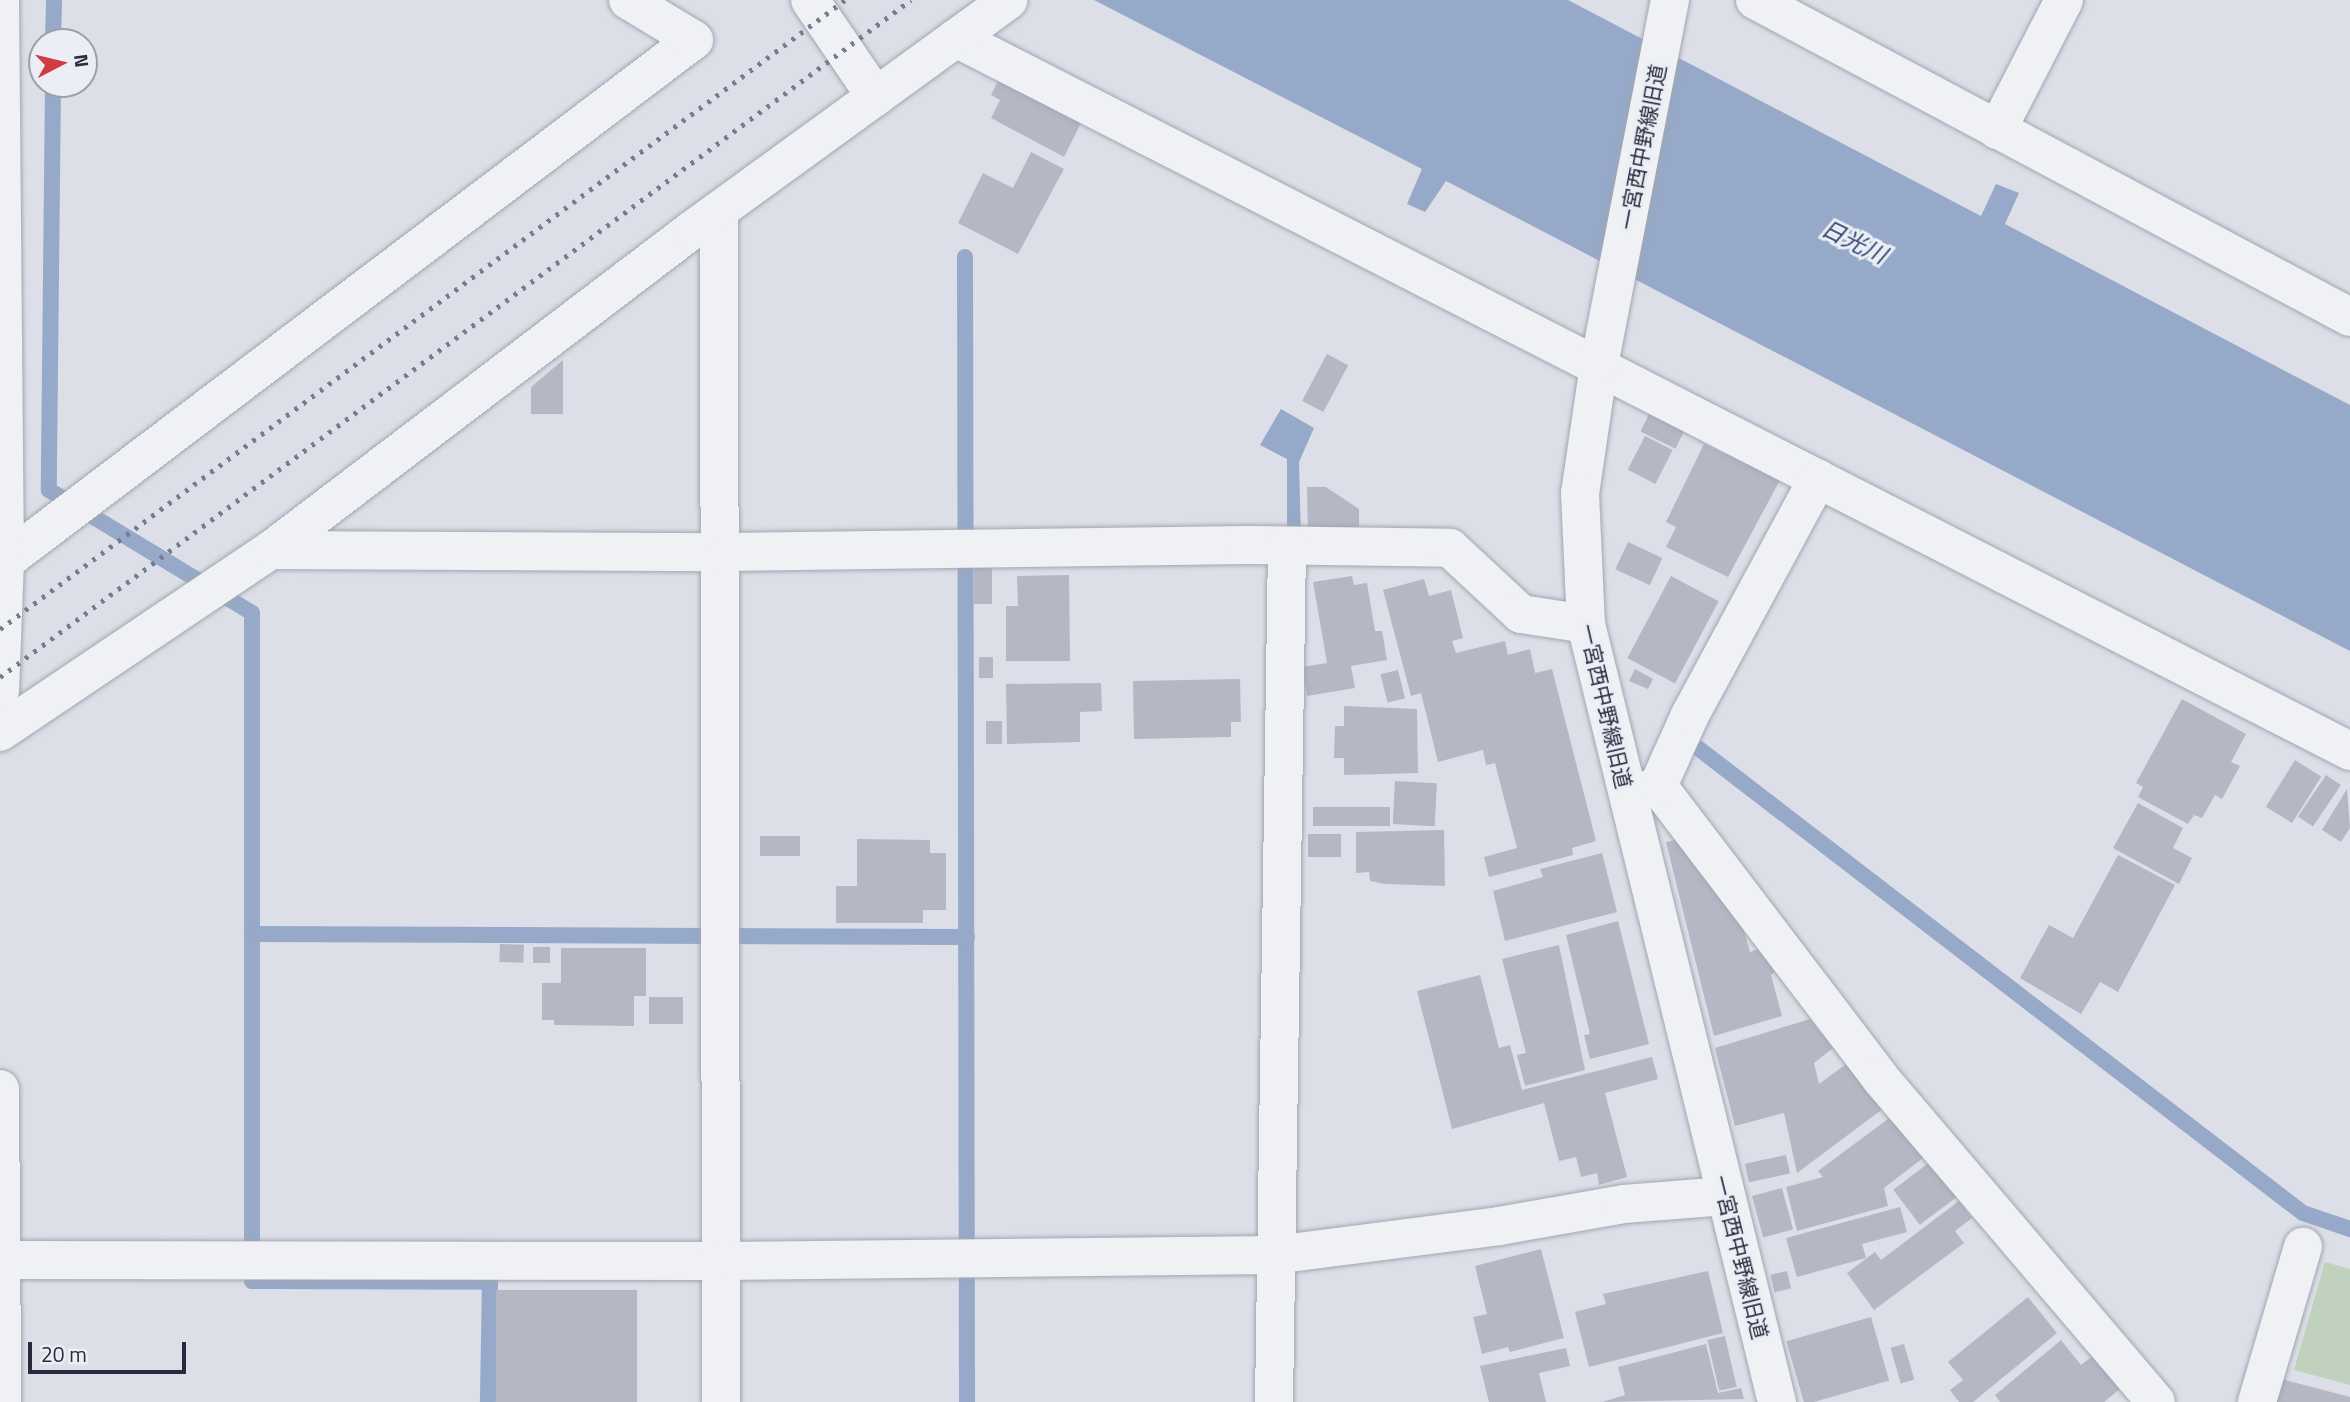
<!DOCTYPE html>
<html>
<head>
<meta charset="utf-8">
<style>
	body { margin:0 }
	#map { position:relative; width:2350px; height:1402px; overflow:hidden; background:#dcdfe7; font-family:"Titillium Web","Noto Sans JP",sans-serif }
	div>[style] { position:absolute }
	.green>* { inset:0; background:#c0d1bd }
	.water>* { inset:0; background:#96a9c8 }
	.stream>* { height:16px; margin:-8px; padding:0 8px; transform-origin:8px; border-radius:8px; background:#96a9c8 }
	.building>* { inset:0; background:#b3b8c4; transform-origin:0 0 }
	.roads { filter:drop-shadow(0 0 2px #a2a6b1) drop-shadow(0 0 2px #a2a6b1) }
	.minor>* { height:38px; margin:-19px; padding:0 19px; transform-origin:19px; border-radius:19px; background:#eff1f5 }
	.tertiary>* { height:38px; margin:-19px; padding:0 19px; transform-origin:19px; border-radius:19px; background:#eff1f5 }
	.rail>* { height:5px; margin-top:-2.5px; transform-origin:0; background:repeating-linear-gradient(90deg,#757d91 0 3.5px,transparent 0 10.5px) }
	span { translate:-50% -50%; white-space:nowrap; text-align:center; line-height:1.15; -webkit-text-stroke:6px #ebeef5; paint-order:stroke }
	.street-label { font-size:21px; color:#262c3d }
	.water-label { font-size:23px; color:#2f4672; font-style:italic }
	.north { position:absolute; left:28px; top:28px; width:70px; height:70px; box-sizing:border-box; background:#ebeef5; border:2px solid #9ca0ab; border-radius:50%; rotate:83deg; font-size:19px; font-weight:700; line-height:28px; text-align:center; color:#262c3d }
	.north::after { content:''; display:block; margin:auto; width:24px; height:32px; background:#d13c44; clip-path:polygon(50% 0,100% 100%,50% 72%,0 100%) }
	.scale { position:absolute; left:28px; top:1342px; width:158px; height:32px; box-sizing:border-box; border:4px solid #262c3d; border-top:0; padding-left:9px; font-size:21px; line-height:24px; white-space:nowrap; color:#262c3d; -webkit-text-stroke:5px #ebeef5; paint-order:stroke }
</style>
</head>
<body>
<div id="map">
	<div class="green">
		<i style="clip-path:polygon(2325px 1262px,2350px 1269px,2350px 1385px,2294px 1370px)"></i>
	</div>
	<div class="water">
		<i style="clip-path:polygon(1094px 0,1568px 0,1981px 216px,1996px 184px,2019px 193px,2005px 224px,2350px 405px,2350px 651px,1446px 181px,1425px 212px,1407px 204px,1422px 169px)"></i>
		<i style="clip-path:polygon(1281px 409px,1314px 428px,1299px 462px,1301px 538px,1287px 536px,1287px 459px,1260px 445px)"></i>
	</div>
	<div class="stream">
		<i style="left:53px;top:42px;width:42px;rotate:-88.6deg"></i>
		<i style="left:53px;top:84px;width:406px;rotate:90.6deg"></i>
		<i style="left:49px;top:490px;width:237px;rotate:31.2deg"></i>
		<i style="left:252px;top:613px;width:668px;rotate:90deg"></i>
		<i style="left:252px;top:1281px;width:238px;rotate:0.2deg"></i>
		<i style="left:490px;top:1282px;width:120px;rotate:91deg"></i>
		<i style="left:965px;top:257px;width:1145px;rotate:89.9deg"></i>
		<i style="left:1698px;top:748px;width:763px;rotate:37.55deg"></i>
		<i style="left:2303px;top:1213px;width:50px;rotate:18.8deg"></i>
		<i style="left:254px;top:934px;width:713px;rotate:0.24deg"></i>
	</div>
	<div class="building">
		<i style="clip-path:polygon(1000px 77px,1082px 121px,1064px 157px,991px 118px,1000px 100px,991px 95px)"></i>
		<i style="clip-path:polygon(1031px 152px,1064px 169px,1018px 254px,958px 223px,983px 173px,1013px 188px)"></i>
		<i style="left:1327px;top:354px;width:24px;height:53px;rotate:28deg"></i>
		<i style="clip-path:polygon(563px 360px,563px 414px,531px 414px,531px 387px)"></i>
		<i style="left:1651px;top:410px;width:39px;height:24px;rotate:26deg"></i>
		<i style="left:1645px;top:436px;width:31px;height:38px;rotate:27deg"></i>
		<i style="clip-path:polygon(1704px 444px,1780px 480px,1728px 577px,1666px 547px,1676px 527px,1666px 522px)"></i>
		<i style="clip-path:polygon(1307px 487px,1326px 487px,1359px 509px,1359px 531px,1308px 532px)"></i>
		<i style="left:1628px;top:542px;width:38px;height:30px;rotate:25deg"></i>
		<i style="left:974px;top:568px;width:18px;height:36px"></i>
		<i style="clip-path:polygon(1069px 575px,1070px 661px,1006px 661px,1006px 606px,1018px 606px,1017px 576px)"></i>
		<i style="clip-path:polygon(1352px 576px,1354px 585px,1367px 583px,1375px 631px,1382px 631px,1387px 660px,1351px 666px,1355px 688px,1307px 696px,1302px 667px,1327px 663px,1313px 582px)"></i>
		<i style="left:1671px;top:576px;width:54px;height:93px;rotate:28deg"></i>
		<i style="clip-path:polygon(1424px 579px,1429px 596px,1451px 590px,1463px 638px,1452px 641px,1456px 653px,1505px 641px,1508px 655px,1530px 649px,1535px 673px,1552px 669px,1596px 841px,1572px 848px,1573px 855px,1489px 877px,1484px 857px,1517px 848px,1495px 763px,1486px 765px,1483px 750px,1438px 762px,1421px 693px,1411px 696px,1383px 590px)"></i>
		<i style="left:979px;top:657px;width:14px;height:21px"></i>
		<i style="clip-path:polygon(1635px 669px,1653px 679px,1648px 689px,1629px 681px)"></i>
		<i style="left:1398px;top:670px;width:29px;height:18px;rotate:76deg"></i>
		<i style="clip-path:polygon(1240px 679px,1241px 722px,1231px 722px,1231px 737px,1134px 739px,1133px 681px)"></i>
		<i style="clip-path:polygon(1101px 683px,1102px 711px,1080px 712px,1080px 742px,1007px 744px,1006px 684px)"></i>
		<i style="clip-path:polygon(2182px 699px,2246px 734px,2231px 762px,2240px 766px,2222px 799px,2215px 795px,2202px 818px,2194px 815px,2188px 824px,2138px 797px,2143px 787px,2136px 783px)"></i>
		<i style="clip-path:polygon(1344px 706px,1417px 709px,1418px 773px,1344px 775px,1344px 758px,1334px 758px,1335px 726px,1344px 726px)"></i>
		<i style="left:986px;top:721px;width:16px;height:23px"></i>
		<i style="left:2295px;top:760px;width:31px;height:55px;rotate:32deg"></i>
		<i style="left:2326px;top:775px;width:18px;height:50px;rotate:34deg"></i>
		<i style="left:1395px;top:781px;width:42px;height:43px;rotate:3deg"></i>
		<i style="clip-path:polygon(2347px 789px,2350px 828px,2341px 842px,2322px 830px)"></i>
		<i style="clip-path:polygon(2138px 803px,2183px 828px,2173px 848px,2192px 858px,2179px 884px,2113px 848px)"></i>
		<i style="left:1390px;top:807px;width:19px;height:77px;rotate:90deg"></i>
		<i style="clip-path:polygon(1444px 830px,1445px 886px,1385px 884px,1370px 881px,1369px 872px,1356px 873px,1356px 832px)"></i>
		<i style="left:1308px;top:834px;width:33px;height:23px"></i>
		<i style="left:760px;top:836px;width:40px;height:20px"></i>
		<i style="clip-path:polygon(857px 839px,930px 840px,930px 853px,946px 853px,946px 910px,923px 910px,923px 923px,836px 923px,836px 886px,857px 886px)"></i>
		<i style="clip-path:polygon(1679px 839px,1742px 924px,1750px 952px,1758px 949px,1775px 972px,1771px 975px,1782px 1016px,1714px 1036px,1666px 842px)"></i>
		<i style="clip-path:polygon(1602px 853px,1617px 912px,1505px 941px,1493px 891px,1543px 877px,1540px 869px)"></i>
		<i style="clip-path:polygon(2118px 855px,2175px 885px,2118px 992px,2100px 982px,2081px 1014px,2020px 978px,2049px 925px,2073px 938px)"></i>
		<i style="clip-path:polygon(1618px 921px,1649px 1044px,1590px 1059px,1584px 1035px,1590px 1034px,1566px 935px)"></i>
		<i style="left:500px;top:944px;width:24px;height:18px;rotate:2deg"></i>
		<i style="clip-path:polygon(1559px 945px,1585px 1070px,1525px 1086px,1517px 1055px,1526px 1053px,1502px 959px)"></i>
		<i style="left:533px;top:947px;width:17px;height:16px"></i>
		<i style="clip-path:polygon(561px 948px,646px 948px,646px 996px,634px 996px,634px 1026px,554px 1025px,554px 1020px,542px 1020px,542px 983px,561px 983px)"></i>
		<i style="clip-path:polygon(1480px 975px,1499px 1048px,1510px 1045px,1522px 1090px,1652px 1057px,1658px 1079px,1605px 1093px,1627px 1177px,1599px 1185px,1597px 1173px,1581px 1177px,1576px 1157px,1559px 1161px,1544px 1103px,1452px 1129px,1417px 991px)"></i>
		<i style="left:649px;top:997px;width:34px;height:27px"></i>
		<i style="clip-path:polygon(1810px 1019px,1833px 1048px,1814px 1063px,1819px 1084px,1849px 1062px,1884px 1108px,1797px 1173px,1784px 1113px,1735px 1126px,1715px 1048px)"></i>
		<i style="clip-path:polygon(1892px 1116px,1923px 1158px,1884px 1188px,1888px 1206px,1797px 1231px,1786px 1187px,1823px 1177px,1818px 1171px)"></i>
		<i style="left:1786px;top:1155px;width:19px;height:42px;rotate:78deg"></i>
		<i style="left:1930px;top:1162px;width:44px;height:46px;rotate:53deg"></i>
		<i style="left:1782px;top:1188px;width:43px;height:31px;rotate:75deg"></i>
		<i style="clip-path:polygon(1959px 1201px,1972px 1218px,1955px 1231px,1964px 1243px,1874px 1310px,1847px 1273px,1875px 1252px,1881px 1260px)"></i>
		<i style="clip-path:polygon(1900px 1207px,1907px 1232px,1862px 1244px,1866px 1258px,1797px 1277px,1786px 1238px)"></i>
		<i style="clip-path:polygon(1541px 1249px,1564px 1338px,1510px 1352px,1508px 1347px,1482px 1354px,1473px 1317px,1487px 1314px,1475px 1266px)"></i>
		<i style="clip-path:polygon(1708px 1271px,1723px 1333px,1589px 1367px,1575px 1312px,1606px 1304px,1603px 1294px)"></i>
		<i style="left:1787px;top:1271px;width:18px;height:17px;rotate:77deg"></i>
		<i style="left:496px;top:1290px;width:141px;height:112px"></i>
		<i style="clip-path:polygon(2028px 1297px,2057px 1333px,1973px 1402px,1959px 1402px,1950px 1390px,1963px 1380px,1948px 1362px)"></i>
		<i style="left:1871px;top:1317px;width:66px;height:88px;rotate:74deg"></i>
		<i style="left:1725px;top:1336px;width:52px;height:18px;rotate:77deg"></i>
		<i style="clip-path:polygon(2061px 1340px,2081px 1365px,2094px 1355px,2121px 1388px,2104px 1402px,2000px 1402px,1995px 1395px)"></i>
		<i style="clip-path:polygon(1706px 1344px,1718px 1393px,1741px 1388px,1744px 1399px,1602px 1402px,1625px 1395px,1618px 1367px)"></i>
		<i style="left:1904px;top:1344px;width:37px;height:14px;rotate:74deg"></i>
		<i style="clip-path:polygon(1566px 1348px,1570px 1366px,1539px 1373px,1546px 1402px,1489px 1402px,1480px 1366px)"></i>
		<i style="clip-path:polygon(2281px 1379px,2350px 1397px,2350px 1402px,2275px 1402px)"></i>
	</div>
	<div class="roads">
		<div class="minor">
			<i style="left:810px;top:0;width:117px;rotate:55.8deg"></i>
			<i style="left:1755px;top:0;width:674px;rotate:28.05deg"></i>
			<i style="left:956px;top:38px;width:1566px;rotate:27.09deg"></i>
			<i style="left:1997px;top:130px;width:146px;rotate:-62.7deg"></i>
			<i style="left:719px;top:211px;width:1191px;rotate:89.9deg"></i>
			<i style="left:1599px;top:365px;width:129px;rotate:98.4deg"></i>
			<i style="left:1580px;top:493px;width:131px;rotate:87.4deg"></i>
			<i style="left:1586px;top:624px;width:801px;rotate:76.21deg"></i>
			<i style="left:271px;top:550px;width:452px;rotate:0.3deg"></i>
			<i style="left:723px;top:552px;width:524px;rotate:-0.77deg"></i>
			<i style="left:1247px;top:545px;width:203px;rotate:0.8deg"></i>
			<i style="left:1450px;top:548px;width:97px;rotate:42.9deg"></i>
			<i style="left:1521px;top:614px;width:66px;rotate:8.7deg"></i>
			<i style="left:0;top:565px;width:870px;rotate:-37.11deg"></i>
			<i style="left:694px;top:40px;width:77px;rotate:-148.8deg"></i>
			<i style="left:0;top:691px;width:129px;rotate:-87.8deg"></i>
			<i style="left:5px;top:562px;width:562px;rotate:-90.51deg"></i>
			<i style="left:0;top:732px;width:326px;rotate:-33.9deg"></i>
			<i style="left:271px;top:550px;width:529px;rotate:-37.24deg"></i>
			<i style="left:692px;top:230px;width:391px;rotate:-36deg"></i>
			<i style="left:1658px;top:786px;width:368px;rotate:52.7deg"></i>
			<i style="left:1881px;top:1079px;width:424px;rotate:49.6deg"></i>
			<i style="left:1635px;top:794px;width:24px;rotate:-19deg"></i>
			<i style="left:1658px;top:786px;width:78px;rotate:-65.7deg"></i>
			<i style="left:1690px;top:715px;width:269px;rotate:-61.6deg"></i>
			<i style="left:0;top:1089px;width:313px;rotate:89.6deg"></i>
			<i style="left:0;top:1260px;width:721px;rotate:0.08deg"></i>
			<i style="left:721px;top:1261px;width:553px;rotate:-0.62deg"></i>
			<i style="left:1274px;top:1255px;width:227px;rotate:-7.3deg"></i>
			<i style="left:1499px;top:1226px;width:127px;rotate:-10deg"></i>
			<i style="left:1624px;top:1204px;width:102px;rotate:-4.5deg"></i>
			<i style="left:1274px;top:1402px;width:856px;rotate:-89.13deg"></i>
			<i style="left:2257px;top:1402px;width:162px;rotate:-73.5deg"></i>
		</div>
		<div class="tertiary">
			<i style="left:1599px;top:365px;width:372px;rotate:-79deg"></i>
		</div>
	</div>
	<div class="rail">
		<i style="left:0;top:629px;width:1053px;rotate:-36.66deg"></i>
		<i style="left:0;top:677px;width:1135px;rotate:-36.62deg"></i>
	</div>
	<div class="street-label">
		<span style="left:1642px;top:147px;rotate:-79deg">一宮西中野線旧道</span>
		<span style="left:1606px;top:706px;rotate:77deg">一宮西中野線旧道</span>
		<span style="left:1741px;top:1257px;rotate:76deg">一宮西中野線旧道</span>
	</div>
	<div class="water-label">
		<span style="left:1854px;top:242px;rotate:26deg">日光川</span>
	</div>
	<div class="north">N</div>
	<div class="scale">20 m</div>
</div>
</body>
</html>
